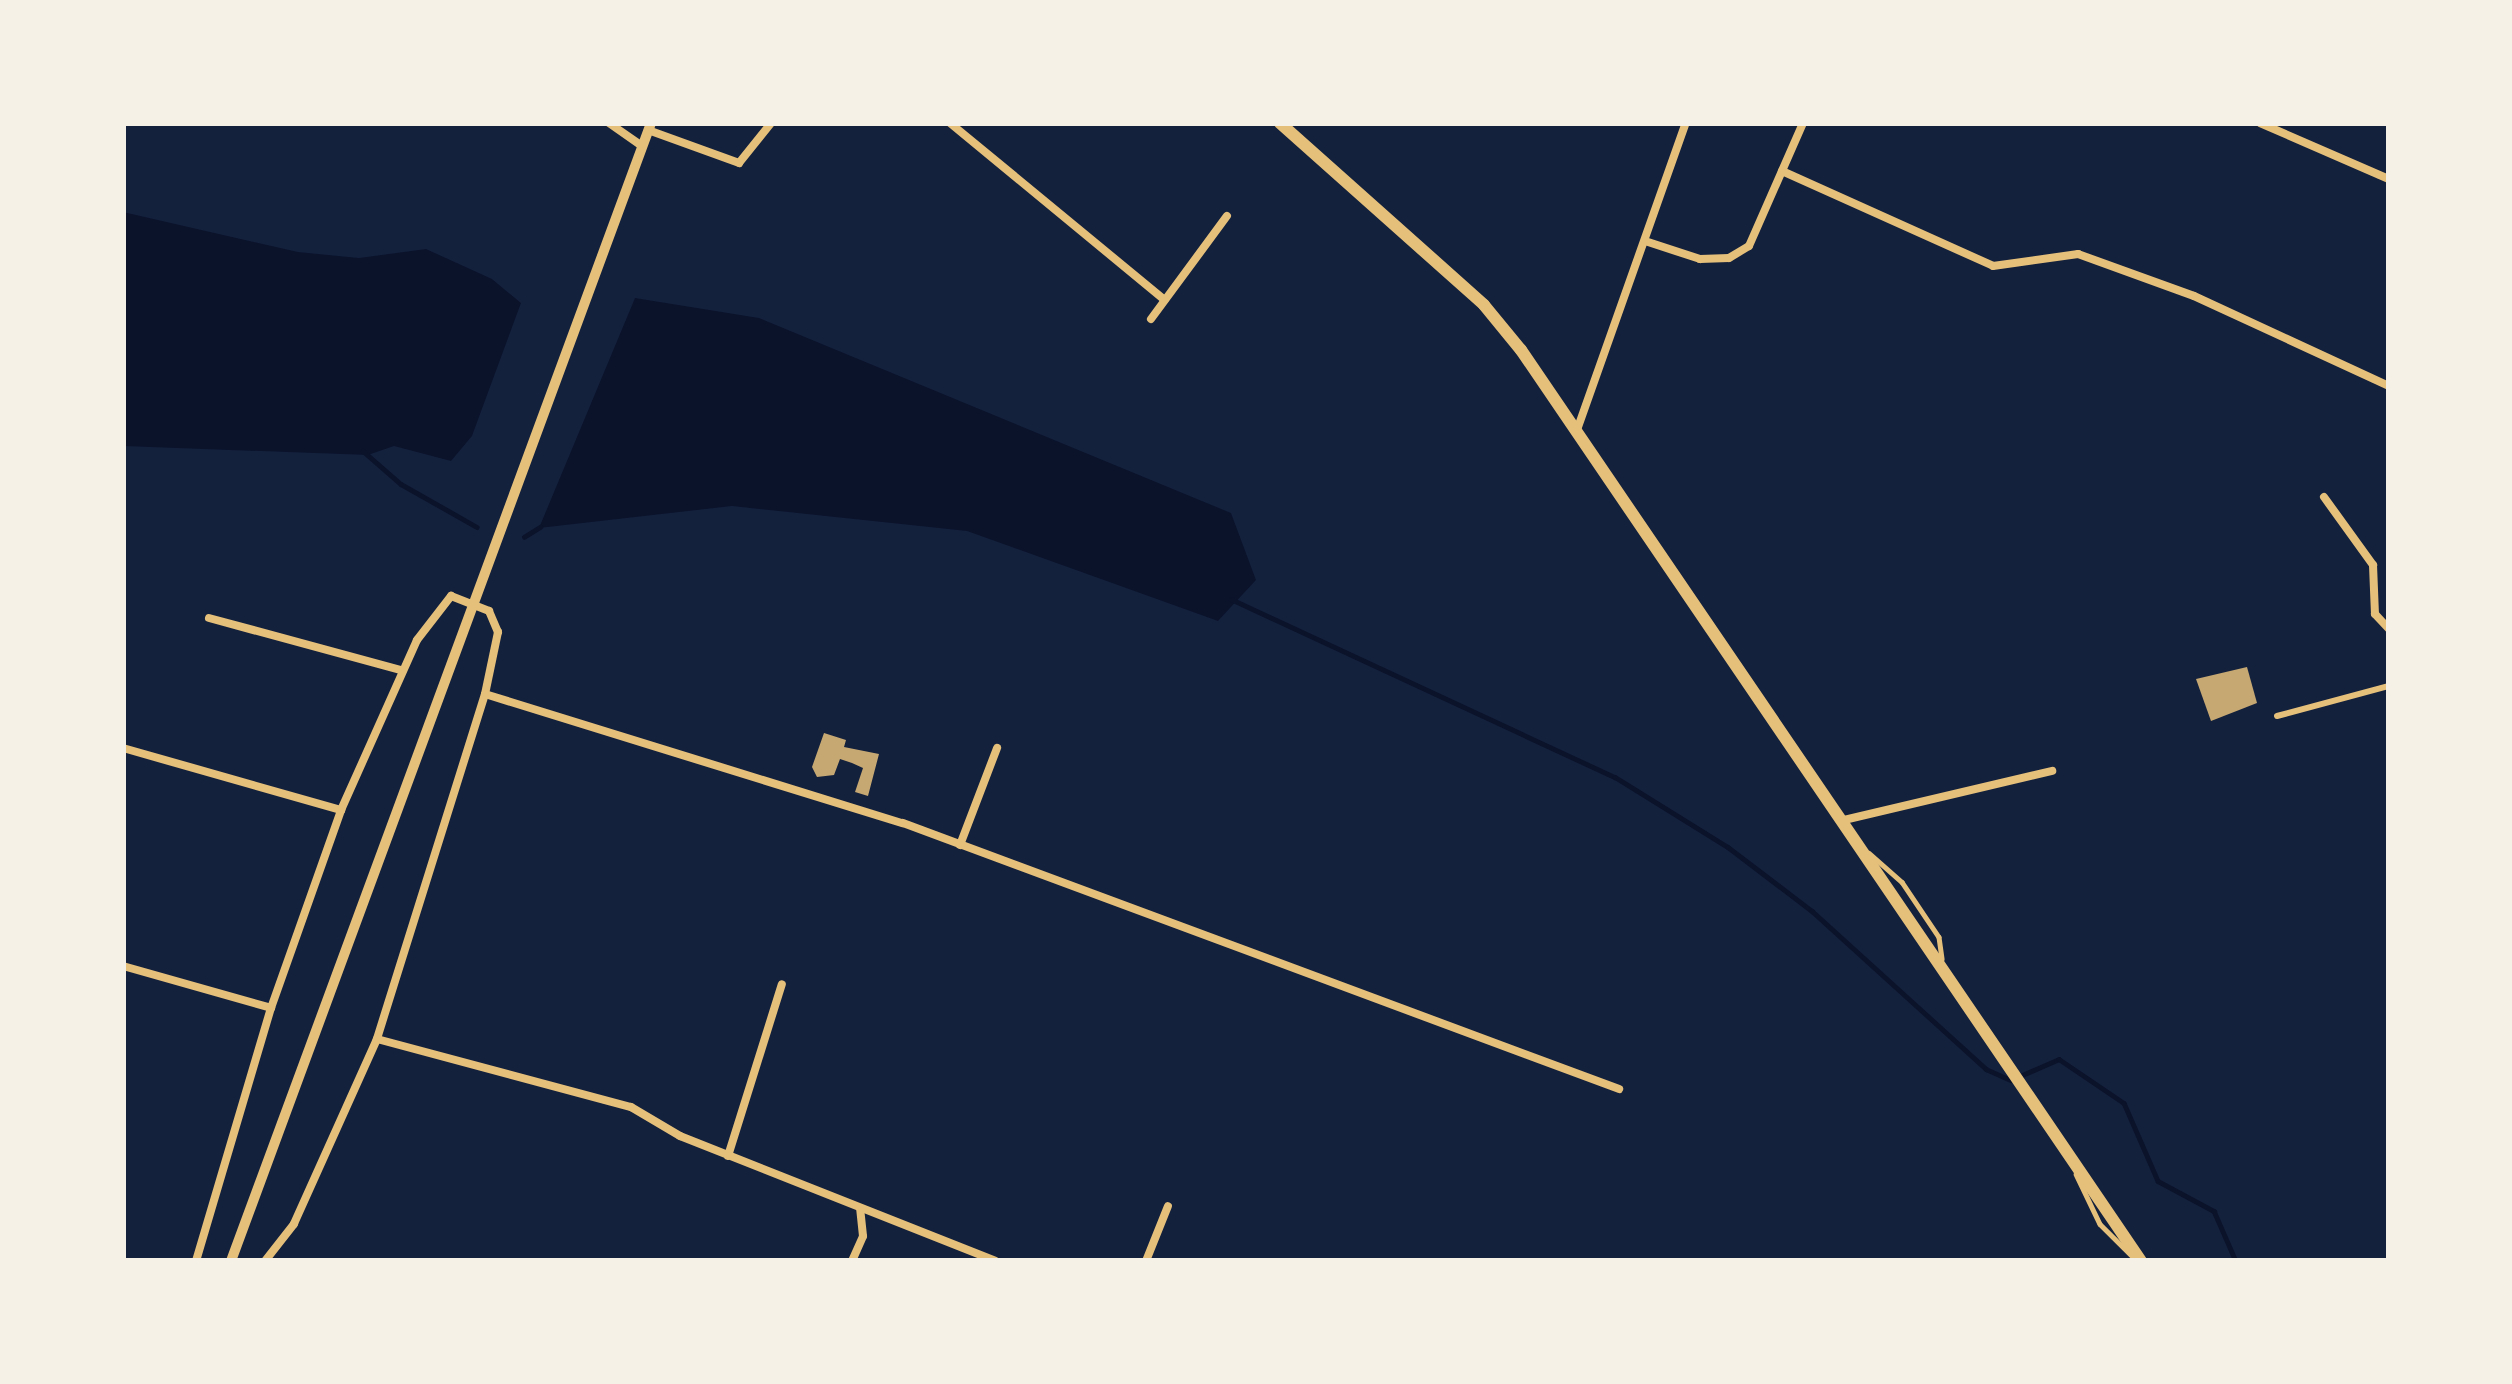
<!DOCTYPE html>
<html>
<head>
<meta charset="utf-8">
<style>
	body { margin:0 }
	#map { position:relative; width:2512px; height:1384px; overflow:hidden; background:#14213d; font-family:"DM Sans",sans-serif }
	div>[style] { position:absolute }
	.water>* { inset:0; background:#0b132b }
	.stream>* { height:4.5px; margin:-2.25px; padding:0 2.25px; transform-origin:2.25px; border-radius:2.25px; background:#0b132b }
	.building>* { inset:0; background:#c6a872 }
	.service>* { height:4.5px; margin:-2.25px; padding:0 2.25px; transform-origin:2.25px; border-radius:2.25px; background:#e5c07b }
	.pedestrian>* { height:6px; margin:-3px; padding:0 3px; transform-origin:3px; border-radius:3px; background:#e5c07b }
	.minor>* { height:8px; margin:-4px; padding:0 4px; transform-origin:4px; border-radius:4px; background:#e5c07b }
	.secondary>* { height:10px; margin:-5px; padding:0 5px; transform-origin:5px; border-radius:5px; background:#e5c07b }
	.primary>* { height:12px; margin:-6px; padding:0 6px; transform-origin:6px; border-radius:6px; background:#e5c07b }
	span { translate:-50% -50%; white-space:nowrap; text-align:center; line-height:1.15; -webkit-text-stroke:9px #f6f1e7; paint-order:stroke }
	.frame { position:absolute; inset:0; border:126px solid #f6f1e7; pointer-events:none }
</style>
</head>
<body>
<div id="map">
	<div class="water">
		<i style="clip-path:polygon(123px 212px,298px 252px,359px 258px,426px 249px,492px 279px,521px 303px,472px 436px,451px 461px,394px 446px,368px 455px,123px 446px)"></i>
		<i style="clip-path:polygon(635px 298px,759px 318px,1231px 513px,1256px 580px,1218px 621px,967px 531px,732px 506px,539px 528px)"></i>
	</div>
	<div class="stream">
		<i style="left:363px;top:451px;width:50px;rotate:41deg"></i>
		<i style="left:401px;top:484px;width:87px;rotate:29.5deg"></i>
		<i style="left:524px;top:537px;width:19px;rotate:-32deg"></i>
		<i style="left:1231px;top:599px;width:423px;rotate:24.9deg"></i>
		<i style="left:1615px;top:777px;width:133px;rotate:31.8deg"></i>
		<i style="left:1728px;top:847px;width:106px;rotate:37.3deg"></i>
		<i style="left:1812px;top:911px;width:235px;rotate:42.2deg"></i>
		<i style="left:1986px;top:1069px;width:27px;rotate:24deg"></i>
		<i style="left:2011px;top:1080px;width:52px;rotate:-23.6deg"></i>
		<i style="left:2059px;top:1059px;width:78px;rotate:34.1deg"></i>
		<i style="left:2124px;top:1103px;width:85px;rotate:66.4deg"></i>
		<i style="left:2158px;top:1181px;width:64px;rotate:28.2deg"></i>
		<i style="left:2214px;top:1211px;width:55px;rotate:66.3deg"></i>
	</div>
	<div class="building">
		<i style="clip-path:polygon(2247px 667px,2257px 703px,2211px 721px,2196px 679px)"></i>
		<i style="clip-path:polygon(824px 733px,846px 740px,844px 747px,879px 754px,868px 796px,855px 792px,863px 768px,852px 763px,840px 759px,834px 775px,817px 777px,812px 767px)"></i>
	</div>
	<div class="service">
		<i style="left:1869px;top:853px;width:44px;rotate:41.3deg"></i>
		<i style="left:1902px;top:882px;width:66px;rotate:56.1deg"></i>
		<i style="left:1939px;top:937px;width:22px;rotate:82deg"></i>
		<i style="left:2076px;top:1174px;width:55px;rotate:64.4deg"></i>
		<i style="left:2100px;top:1224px;width:45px;rotate:45deg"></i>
	</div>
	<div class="pedestrian">
		<i style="left:2277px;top:716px;width:116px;rotate:-15deg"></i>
	</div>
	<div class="minor">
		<i style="left:609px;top:123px;width:40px;rotate:34.9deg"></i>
		<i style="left:950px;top:123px;width:278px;rotate:39.5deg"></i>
		<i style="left:2260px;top:123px;width:141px;rotate:23.5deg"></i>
		<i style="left:648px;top:130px;width:97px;rotate:19.9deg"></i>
		<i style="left:739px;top:163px;width:51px;rotate:-51.3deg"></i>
		<i style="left:1782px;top:171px;width:231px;rotate:24.2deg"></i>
		<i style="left:1993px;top:266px;width:86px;rotate:-8deg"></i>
		<i style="left:2078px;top:254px;width:123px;rotate:19.9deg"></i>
		<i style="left:2194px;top:296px;width:215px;rotate:24.8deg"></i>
		<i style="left:1645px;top:241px;width:58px;rotate:18.1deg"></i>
		<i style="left:1700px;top:259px;width:29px;rotate:-2deg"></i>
		<i style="left:1729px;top:258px;width:23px;rotate:-31deg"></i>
		<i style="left:1749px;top:246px;width:134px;rotate:-66.3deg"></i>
		<i style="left:1151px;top:319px;width:128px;rotate:-53.6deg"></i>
		<i style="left:1577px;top:430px;width:326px;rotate:-70.5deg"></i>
		<i style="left:2324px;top:497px;width:84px;rotate:54.2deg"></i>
		<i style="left:2373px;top:565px;width:49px;rotate:87.7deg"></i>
		<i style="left:2375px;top:614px;width:21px;rotate:47deg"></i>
		<i style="left:209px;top:618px;width:199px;rotate:15.2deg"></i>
		<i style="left:485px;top:694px;width:437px;rotate:17.2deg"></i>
		<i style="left:903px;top:823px;width:764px;rotate:20.38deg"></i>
		<i style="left:123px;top:748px;width:227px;rotate:15.9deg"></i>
		<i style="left:1844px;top:820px;width:214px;rotate:-13.3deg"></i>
		<i style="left:960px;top:845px;width:104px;rotate:-69.1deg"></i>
		<i style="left:123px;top:966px;width:154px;rotate:15.8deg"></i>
		<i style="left:377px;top:1039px;width:263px;rotate:15deg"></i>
		<i style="left:631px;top:1107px;width:57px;rotate:30.6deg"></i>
		<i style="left:680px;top:1136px;width:339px;rotate:21.6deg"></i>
		<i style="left:728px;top:1156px;width:180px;rotate:-72.6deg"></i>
		<i style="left:196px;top:1261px;width:264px;rotate:-73.5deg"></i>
		<i style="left:271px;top:1008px;width:210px;rotate:-70.5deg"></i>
		<i style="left:341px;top:810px;width:186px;rotate:-65.9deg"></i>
		<i style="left:417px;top:640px;width:56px;rotate:-52.3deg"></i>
		<i style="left:451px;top:596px;width:41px;rotate:21.5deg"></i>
		<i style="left:489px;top:611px;width:23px;rotate:67deg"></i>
		<i style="left:498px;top:632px;width:63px;rotate:101.8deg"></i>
		<i style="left:485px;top:694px;width:362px;rotate:107.4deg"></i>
		<i style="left:377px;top:1039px;width:203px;rotate:114.2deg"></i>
		<i style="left:294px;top:1224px;width:47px;rotate:128.1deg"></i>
		<i style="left:852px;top:1261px;width:27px;rotate:-66deg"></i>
		<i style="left:863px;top:1236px;width:28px;rotate:-96deg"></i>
		<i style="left:1146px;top:1261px;width:59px;rotate:-68.2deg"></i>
	</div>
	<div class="secondary">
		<i style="left:231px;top:1261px;width:1213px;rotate:-69.74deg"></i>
	</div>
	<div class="primary">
		<i style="left:1280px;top:123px;width:273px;rotate:41.7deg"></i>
		<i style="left:1484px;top:305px;width:58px;rotate:50.6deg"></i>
		<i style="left:1521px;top:350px;width:1102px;rotate:55.76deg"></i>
	</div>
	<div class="frame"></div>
</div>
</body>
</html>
